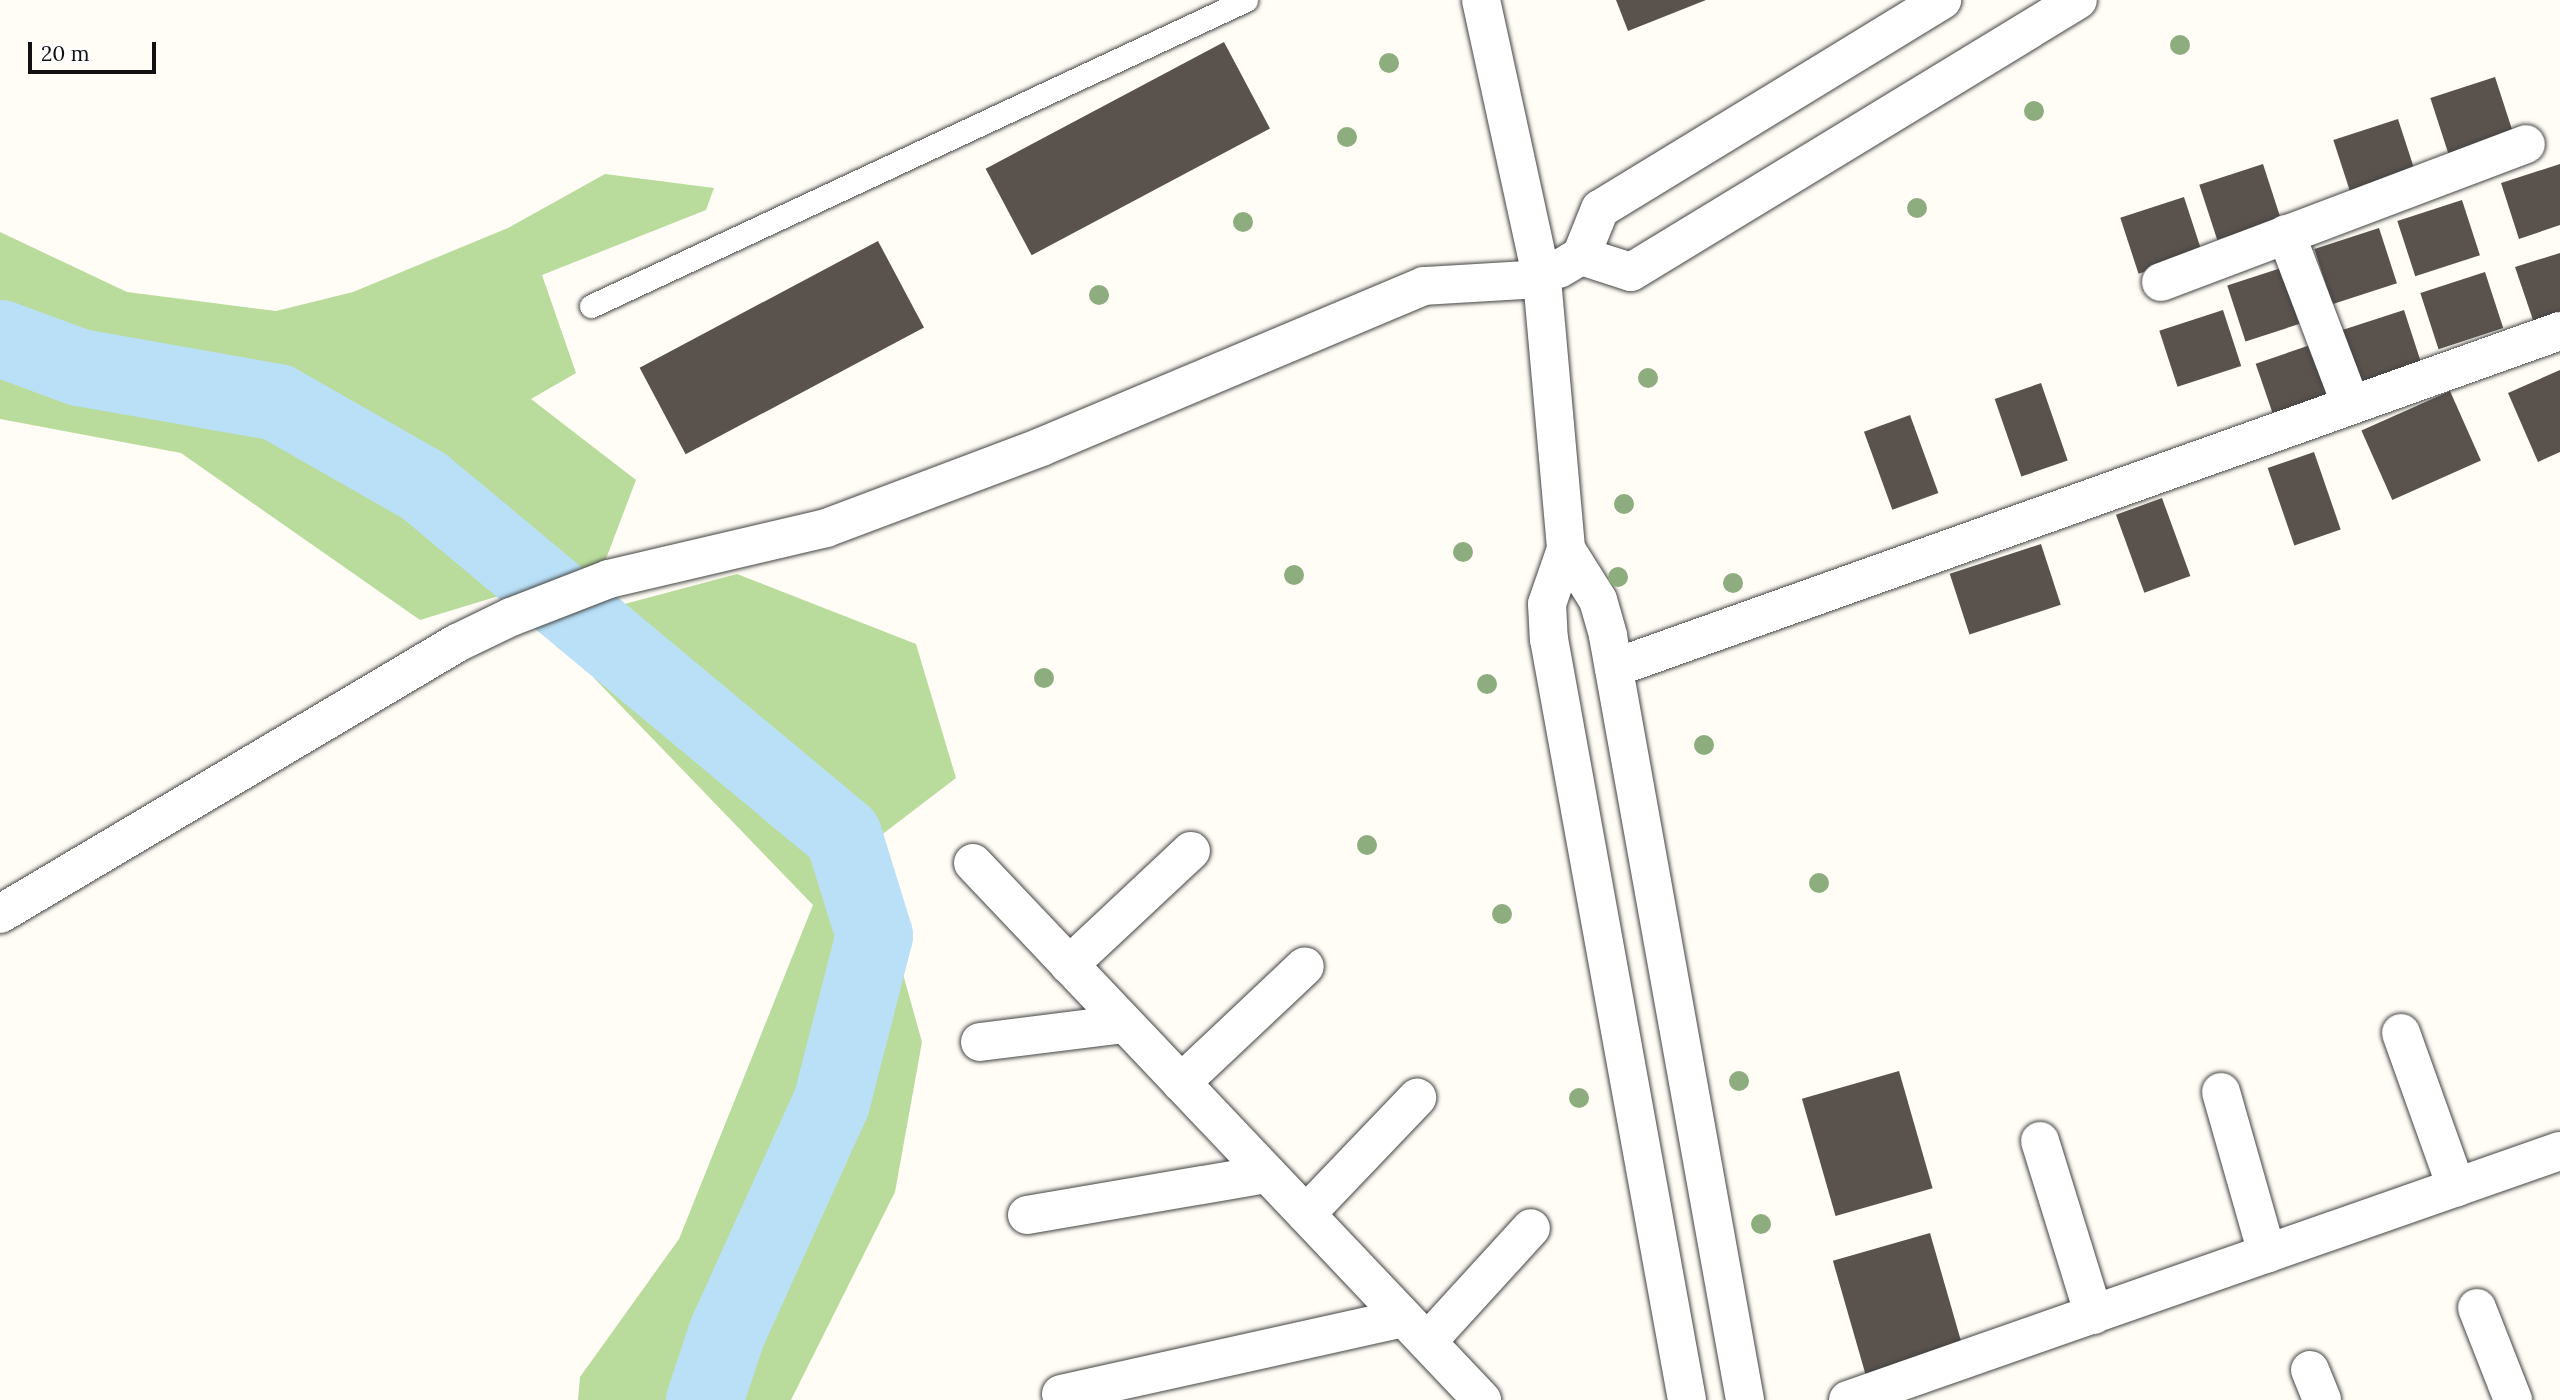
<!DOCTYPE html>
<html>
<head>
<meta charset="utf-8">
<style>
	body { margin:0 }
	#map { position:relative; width:2560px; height:1400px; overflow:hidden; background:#fffdf5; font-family:Lora,serif }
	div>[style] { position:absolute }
	.forest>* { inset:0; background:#b9dc9c }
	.river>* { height:77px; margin:-38.5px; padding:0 38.5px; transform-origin:38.5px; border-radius:38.5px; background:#b9e0f7 }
	.building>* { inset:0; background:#5a524d; transform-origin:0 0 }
	.roads { filter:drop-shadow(0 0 2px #444) drop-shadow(0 0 2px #444) }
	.service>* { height:23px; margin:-11.5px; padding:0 11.5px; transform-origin:11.5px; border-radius:11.5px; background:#fff }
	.minor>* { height:38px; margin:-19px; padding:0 19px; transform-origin:19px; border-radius:19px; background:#fff }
	.tertiary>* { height:38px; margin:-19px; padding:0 19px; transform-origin:19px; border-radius:19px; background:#fff }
	.trees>* { width:20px; height:20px; margin:-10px; border-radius:50%; background:#8dad7f }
	span { translate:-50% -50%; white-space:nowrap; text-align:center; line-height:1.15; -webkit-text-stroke:7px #fff; paint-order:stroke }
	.scale { position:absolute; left:28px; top:42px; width:128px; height:32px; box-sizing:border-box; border:4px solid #111; border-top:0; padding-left:9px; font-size:21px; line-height:24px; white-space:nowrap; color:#111; -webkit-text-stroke:5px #fff; paint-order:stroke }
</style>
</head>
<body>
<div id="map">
	<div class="forest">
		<i style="clip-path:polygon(605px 174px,714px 188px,706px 210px,542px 275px,576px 373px,531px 399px,636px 480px,604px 564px,420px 620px,181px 453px,0 419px,0 232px,127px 292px,276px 311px,353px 292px,508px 228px)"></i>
		<i style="clip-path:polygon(737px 574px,916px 644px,956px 778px,880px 836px,875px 874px,922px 1042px,895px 1192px,791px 1400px,578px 1400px,580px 1377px,679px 1239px,813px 905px,594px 678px,617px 606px)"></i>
	</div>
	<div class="river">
		<i style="left:0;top:338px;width:84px;rotate:20.2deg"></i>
		<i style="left:79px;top:367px;width:201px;rotate:10deg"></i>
		<i style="left:277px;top:402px;width:169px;rotate:29.7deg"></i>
		<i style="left:424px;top:486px;width:545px;rotate:39.79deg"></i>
		<i style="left:843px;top:835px;width:105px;rotate:72.8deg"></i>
		<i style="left:874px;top:935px;width:172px;rotate:104.4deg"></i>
		<i style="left:831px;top:1102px;width:255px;rotate:114.4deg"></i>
		<i style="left:726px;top:1334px;width:70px;rotate:108.4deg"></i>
	</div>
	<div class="building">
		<i style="clip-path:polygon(1616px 0,1706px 0,1628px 31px)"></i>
		<i style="left:1224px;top:42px;width:98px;height:270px;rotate:62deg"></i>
		<i style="left:2495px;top:77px;width:58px;height:68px;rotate:72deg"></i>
		<i style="left:2398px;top:119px;width:59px;height:68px;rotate:72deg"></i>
		<i style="left:2263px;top:164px;width:58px;height:67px;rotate:72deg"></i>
		<i style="clip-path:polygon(2560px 164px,2560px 225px,2519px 239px,2501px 183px)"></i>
		<i style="left:2184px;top:197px;width:59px;height:67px;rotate:72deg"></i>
		<i style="left:2462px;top:200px;width:58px;height:68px;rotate:72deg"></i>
		<i style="left:2379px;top:228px;width:58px;height:68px;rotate:72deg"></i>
		<i style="left:878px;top:241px;width:98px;height:270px;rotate:62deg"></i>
		<i style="clip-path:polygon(2560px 253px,2560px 314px,2534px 323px,2515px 267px)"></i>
		<i style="left:2290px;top:265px;width:59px;height:66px;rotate:72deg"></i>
		<i style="left:2485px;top:272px;width:59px;height:68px;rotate:72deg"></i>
		<i style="left:2223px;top:310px;width:59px;height:67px;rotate:72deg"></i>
		<i style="left:2404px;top:310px;width:58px;height:68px;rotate:72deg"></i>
		<i style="left:2319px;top:342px;width:58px;height:67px;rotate:71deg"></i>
		<i style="clip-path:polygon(2560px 370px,2560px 452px,2538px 462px,2508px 393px)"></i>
		<i style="left:2041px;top:383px;width:82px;height:49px;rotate:71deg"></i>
		<i style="left:2450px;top:391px;width:76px;height:97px;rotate:66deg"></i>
		<i style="left:1910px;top:415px;width:83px;height:49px;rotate:70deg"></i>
		<i style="left:2314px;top:452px;width:82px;height:49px;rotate:71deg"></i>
		<i style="left:2162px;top:498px;width:83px;height:49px;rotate:70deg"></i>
		<i style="left:2041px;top:544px;width:64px;height:96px;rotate:72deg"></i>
		<i style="left:1899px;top:1071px;width:122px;height:101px;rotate:74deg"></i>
		<i style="left:1930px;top:1233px;width:122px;height:101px;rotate:74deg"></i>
	</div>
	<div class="roads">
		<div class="service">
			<i style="left:591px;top:306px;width:723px;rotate:-25.04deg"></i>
		</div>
		<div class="minor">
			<i style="left:2286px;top:234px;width:183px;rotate:69.2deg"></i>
			<i style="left:2161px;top:282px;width:390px;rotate:-20.7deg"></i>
			<i style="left:1614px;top:668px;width:1004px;rotate:-19.61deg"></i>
			<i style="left:973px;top:863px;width:740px;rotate:46.53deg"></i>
			<i style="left:0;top:914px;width:531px;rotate:-30.67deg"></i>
			<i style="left:457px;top:643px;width:60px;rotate:-25.7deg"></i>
			<i style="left:511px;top:617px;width:105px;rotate:-21.2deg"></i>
			<i style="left:609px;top:579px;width:223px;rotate:-13.2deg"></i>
			<i style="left:826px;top:528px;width:230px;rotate:-20.6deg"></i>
			<i style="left:1041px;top:447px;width:415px;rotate:-22.8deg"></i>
			<i style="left:1424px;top:286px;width:118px;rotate:-3.4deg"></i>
			<i style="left:1069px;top:965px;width:167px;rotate:-43.1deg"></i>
			<i style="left:2401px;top:1033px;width:164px;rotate:70.3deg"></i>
			<i style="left:980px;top:1042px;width:146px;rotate:-7.1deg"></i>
			<i style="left:1181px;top:1083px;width:170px;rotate:-43.3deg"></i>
			<i style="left:2221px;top:1092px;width:168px;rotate:74.1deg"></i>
			<i style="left:2040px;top:1141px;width:182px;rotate:72.8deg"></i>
			<i style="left:1306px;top:1214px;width:161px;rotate:-46.3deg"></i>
			<i style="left:1027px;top:1215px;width:244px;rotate:-9.7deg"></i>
			<i style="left:2477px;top:1308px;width:99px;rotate:68.6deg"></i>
			<i style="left:1427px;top:1342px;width:154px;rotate:-47.6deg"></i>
			<i style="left:2310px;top:1370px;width:32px;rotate:68deg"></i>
			<i style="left:1061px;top:1394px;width:351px;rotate:-12.5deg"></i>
			<i style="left:1848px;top:1400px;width:754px;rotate:-19.28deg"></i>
		</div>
		<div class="tertiary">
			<i style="left:1481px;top:0;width:286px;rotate:77.7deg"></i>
			<i style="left:1542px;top:279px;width:271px;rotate:84.9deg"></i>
			<i style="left:1566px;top:549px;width:58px;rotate:109.1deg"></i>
			<i style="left:1547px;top:604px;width:35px;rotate:87deg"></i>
			<i style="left:1549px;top:639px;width:773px;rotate:79.72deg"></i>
			<i style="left:1581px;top:256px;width:52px;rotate:17.7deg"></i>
			<i style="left:1631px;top:272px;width:523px;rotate:-31.32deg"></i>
			<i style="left:1559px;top:269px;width:26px;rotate:-31deg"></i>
			<i style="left:1581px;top:256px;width:51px;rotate:-68deg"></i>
			<i style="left:1600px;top:209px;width:401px;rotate:-31.4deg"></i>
			<i style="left:1566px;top:549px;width:60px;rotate:57.9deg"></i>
			<i style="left:1598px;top:600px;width:37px;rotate:74deg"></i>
			<i style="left:1608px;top:636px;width:776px;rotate:79.83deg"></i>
		</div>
	</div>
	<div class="trees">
		<i style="left:2180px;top:45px"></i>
		<i style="left:1389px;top:63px"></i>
		<i style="left:2034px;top:111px"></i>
		<i style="left:1347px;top:137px"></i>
		<i style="left:1917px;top:208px"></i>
		<i style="left:1243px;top:222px"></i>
		<i style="left:1099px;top:295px"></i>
		<i style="left:1648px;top:378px"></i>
		<i style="left:1624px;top:504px"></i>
		<i style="left:1463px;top:552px"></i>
		<i style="left:1294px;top:575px"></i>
		<i style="left:1618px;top:577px"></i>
		<i style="left:1733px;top:583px"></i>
		<i style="left:1044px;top:678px"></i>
		<i style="left:1487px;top:684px"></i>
		<i style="left:1704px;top:745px"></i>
		<i style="left:1367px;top:845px"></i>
		<i style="left:1819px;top:883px"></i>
		<i style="left:1502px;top:914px"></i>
		<i style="left:1739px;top:1081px"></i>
		<i style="left:1579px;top:1098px"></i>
		<i style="left:1761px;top:1224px"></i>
	</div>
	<div class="scale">20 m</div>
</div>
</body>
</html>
